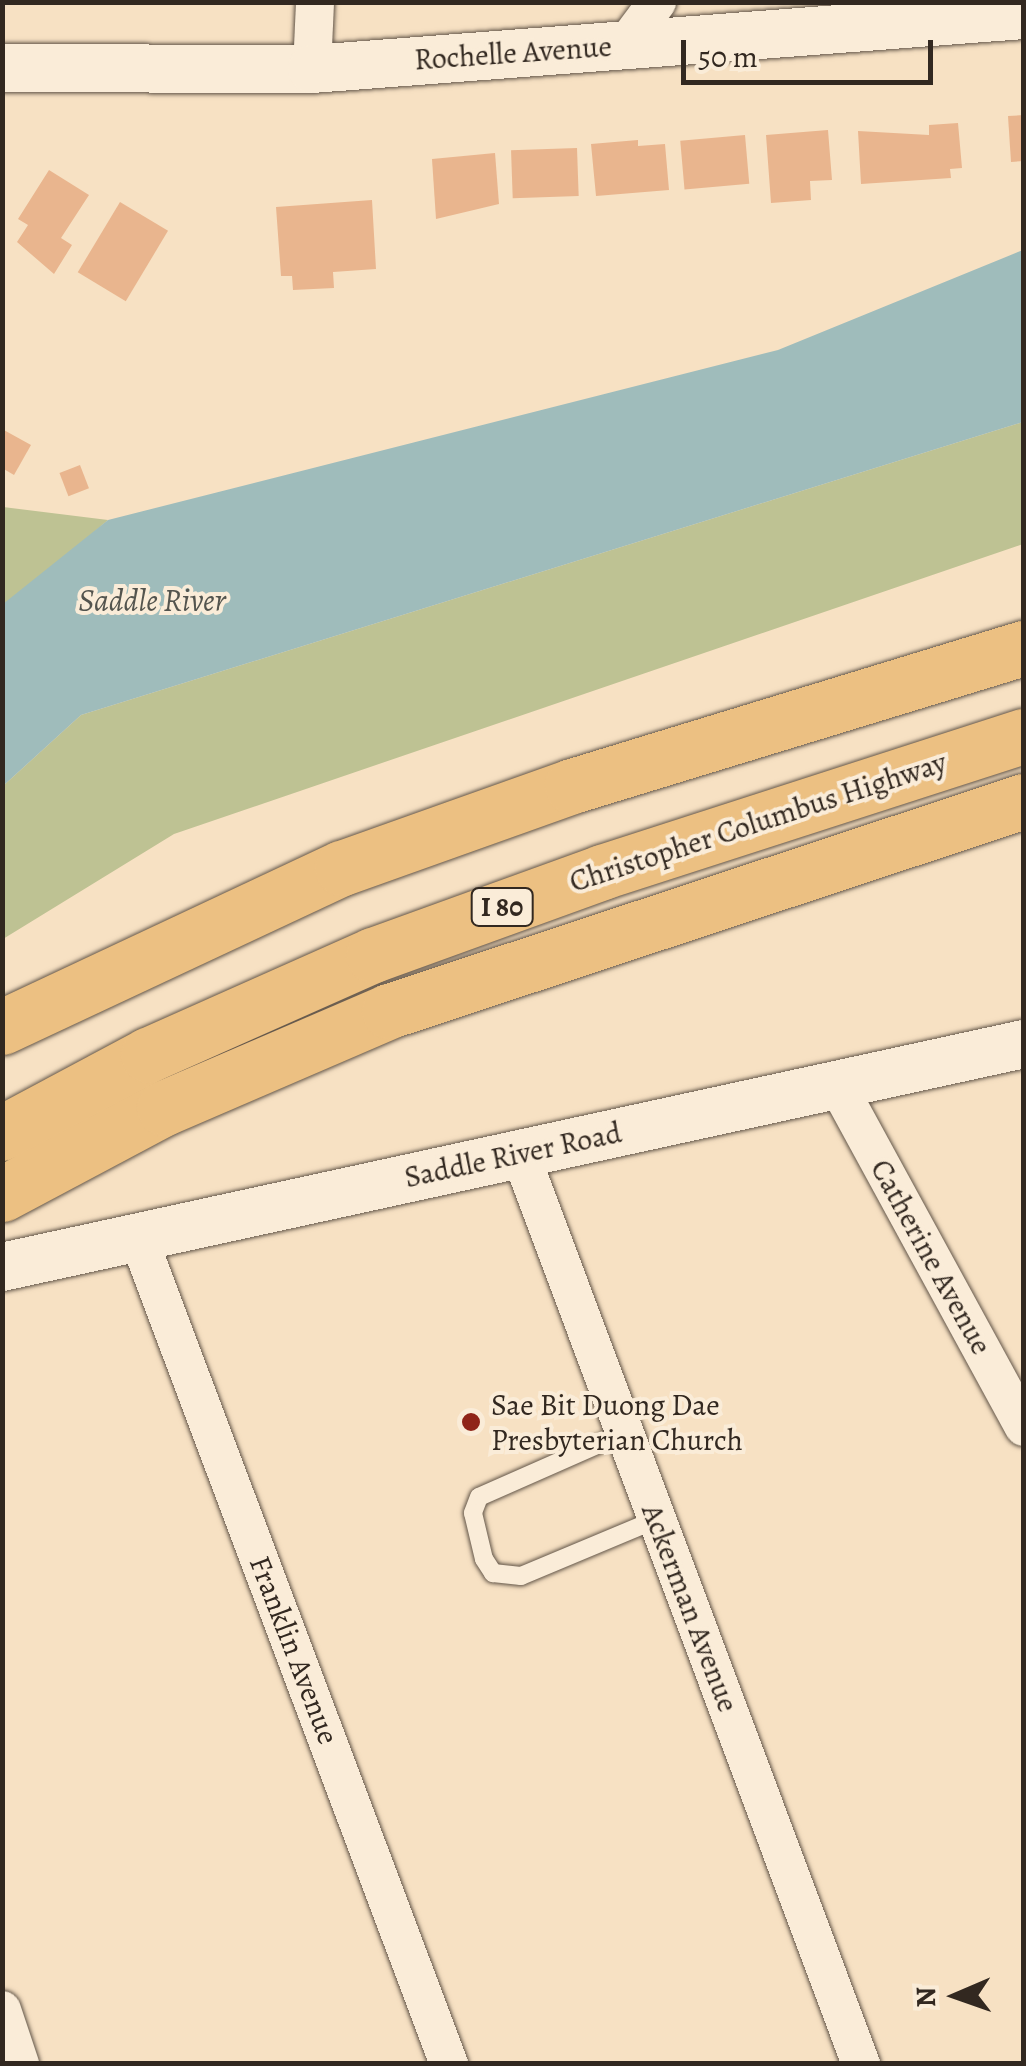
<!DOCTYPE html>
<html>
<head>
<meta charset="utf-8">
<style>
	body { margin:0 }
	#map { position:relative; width:1026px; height:2066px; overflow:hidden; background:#f7e1c3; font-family:Alegreya,serif }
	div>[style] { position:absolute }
	.green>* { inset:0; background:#bec293 }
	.water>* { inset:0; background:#9fbcbb }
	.building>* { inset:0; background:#e9b58e; transform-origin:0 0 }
	.roads { filter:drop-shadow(0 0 2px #635649) drop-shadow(0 0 2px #635649) }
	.service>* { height:18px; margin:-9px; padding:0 9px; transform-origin:9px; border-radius:9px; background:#faecd8 }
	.minor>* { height:38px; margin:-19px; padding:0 19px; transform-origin:19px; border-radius:19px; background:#faecd8 }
	.tertiary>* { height:48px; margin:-24px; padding:0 24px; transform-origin:24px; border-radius:24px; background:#faecd8 }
	.motorway>* { height:55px; margin:-27.5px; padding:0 27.5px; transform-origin:27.5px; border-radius:27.5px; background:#ecc082 }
	.dots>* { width:28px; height:28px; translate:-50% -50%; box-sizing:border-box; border:5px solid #faecd8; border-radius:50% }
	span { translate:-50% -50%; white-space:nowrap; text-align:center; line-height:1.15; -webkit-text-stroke:8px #faecd8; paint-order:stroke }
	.shield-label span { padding:2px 8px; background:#faecd8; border:2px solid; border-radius:8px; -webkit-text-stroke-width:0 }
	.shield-label { font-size:28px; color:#322820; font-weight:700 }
	.street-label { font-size:30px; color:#322820 }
	.poi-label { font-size:30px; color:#322820 }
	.left { translate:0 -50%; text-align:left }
	.water-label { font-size:32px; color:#53544e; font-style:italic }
	.frame { position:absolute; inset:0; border:5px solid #322820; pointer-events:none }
	.north { position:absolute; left:906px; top:1946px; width:100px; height:100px; -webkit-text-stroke:8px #faecd8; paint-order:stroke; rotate:268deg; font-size:28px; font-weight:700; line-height:40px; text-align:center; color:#322820 }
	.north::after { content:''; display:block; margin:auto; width:35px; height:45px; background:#322820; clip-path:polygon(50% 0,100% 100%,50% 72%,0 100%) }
	.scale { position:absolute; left:681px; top:40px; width:252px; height:45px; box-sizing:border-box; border:5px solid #322820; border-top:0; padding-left:12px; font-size:30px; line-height:35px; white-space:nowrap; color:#322820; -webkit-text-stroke:8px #faecd8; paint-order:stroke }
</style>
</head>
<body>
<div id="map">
	<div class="green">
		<i style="clip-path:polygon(1023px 422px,1023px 544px,174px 834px,3px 939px,3px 786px,81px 715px)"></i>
		<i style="clip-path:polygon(3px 507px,108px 520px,3px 610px)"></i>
	</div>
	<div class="water">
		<i style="clip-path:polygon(1023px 250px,1023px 422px,81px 715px,3px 786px,3px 604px,108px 520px,778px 350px)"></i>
	</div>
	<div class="building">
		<i style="clip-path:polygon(1024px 115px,1024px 161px,1011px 162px,1008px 116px)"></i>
		<i style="clip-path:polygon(958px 123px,962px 168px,950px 169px,951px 178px,861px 184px,858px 131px,929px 135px,929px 125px)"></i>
		<i style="clip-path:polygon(828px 130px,832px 180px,810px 181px,811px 200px,771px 203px,766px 135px)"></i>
		<i style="left:745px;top:135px;width:49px;height:65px;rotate:85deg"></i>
		<i style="clip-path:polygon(638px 140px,638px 146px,665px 144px,669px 190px,596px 196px,591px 144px)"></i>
		<i style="left:577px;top:148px;width:48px;height:66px;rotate:88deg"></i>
		<i style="clip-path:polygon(495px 153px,499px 204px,436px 219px,432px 159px)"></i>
		<i style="clip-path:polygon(49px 170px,89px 195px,61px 238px,72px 245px,54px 274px,17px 242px,28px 225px,18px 219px)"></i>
		<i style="clip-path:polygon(372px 200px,376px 269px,333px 272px,334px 288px,293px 290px,292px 276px,281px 276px,276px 207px)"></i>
		<i style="left:120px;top:202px;width:56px;height:82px;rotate:31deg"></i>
		<i style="clip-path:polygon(2px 429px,31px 445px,14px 475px,2px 468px)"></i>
		<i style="left:80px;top:465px;width:25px;height:22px;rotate:69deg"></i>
	</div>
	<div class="roads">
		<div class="service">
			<i style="left:624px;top:1433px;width:158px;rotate:156.2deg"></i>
			<i style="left:479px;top:1497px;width:17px;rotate:111deg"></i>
			<i style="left:473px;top:1513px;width:47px;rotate:76.6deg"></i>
			<i style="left:484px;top:1559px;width:17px;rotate:57deg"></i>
			<i style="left:493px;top:1573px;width:28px;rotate:6deg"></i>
			<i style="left:521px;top:1576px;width:147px;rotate:-22.7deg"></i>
		</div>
		<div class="minor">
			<i style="left:625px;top:45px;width:54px;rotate:-53.3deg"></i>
			<i style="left:312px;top:69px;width:67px;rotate:-87.4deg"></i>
			<i style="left:839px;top:1088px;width:386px;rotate:61.4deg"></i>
			<i style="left:520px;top:1153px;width:973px;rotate:69.48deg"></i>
			<i style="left:138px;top:1237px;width:884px;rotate:69.39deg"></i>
			<i style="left:2px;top:2010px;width:57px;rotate:71.6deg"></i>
		</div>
		<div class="tertiary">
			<i style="left:2px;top:68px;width:310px;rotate:0.2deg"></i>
			<i style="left:312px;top:69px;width:714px;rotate:-4.34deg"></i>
			<i style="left:2px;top:1267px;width:1046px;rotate:-12.31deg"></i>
		</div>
		<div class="motorway">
			<i style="left:2px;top:1027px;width:375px;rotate:-25.1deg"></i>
			<i style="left:342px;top:868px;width:244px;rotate:-19.6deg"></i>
			<i style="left:572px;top:786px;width:473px;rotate:-17deg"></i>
			<i style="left:2px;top:1133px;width:166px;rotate:-28.1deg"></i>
			<i style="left:148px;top:1055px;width:246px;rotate:-24deg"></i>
			<i style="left:373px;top:955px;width:244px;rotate:-19.9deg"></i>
			<i style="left:602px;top:872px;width:443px;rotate:-17.9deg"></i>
			<i style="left:2px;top:1194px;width:183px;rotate:-28deg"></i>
			<i style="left:164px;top:1108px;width:245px;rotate:-23.3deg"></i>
			<i style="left:389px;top:1011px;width:669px;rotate:-18.3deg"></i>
		</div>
	</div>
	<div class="dots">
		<i style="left:471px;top:1422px;background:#8f2418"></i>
	</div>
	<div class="shield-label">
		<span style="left:502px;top:907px">I 80</span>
	</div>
	<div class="street-label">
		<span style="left:513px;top:53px;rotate:-4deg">Rochelle Avenue</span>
		<span style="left:758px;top:822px;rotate:-18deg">Christopher Columbus Highway</span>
		<span style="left:513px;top:1155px;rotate:-12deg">Saddle River Road</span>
		<span style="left:931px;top:1257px;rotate:61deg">Catherine Avenue</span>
		<span style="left:690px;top:1608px;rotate:69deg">Ackerman Avenue</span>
		<span style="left:294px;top:1650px;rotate:69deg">Franklin Avenue</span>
	</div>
	<div class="poi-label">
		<span class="left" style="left:491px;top:1422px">Sae Bit Duong Dae<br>Presbyterian Church</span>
	</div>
	<div class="water-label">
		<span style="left:152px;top:600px">Saddle River</span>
	</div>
	<div class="frame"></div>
	<div class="north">N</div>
	<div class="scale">50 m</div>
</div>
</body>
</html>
